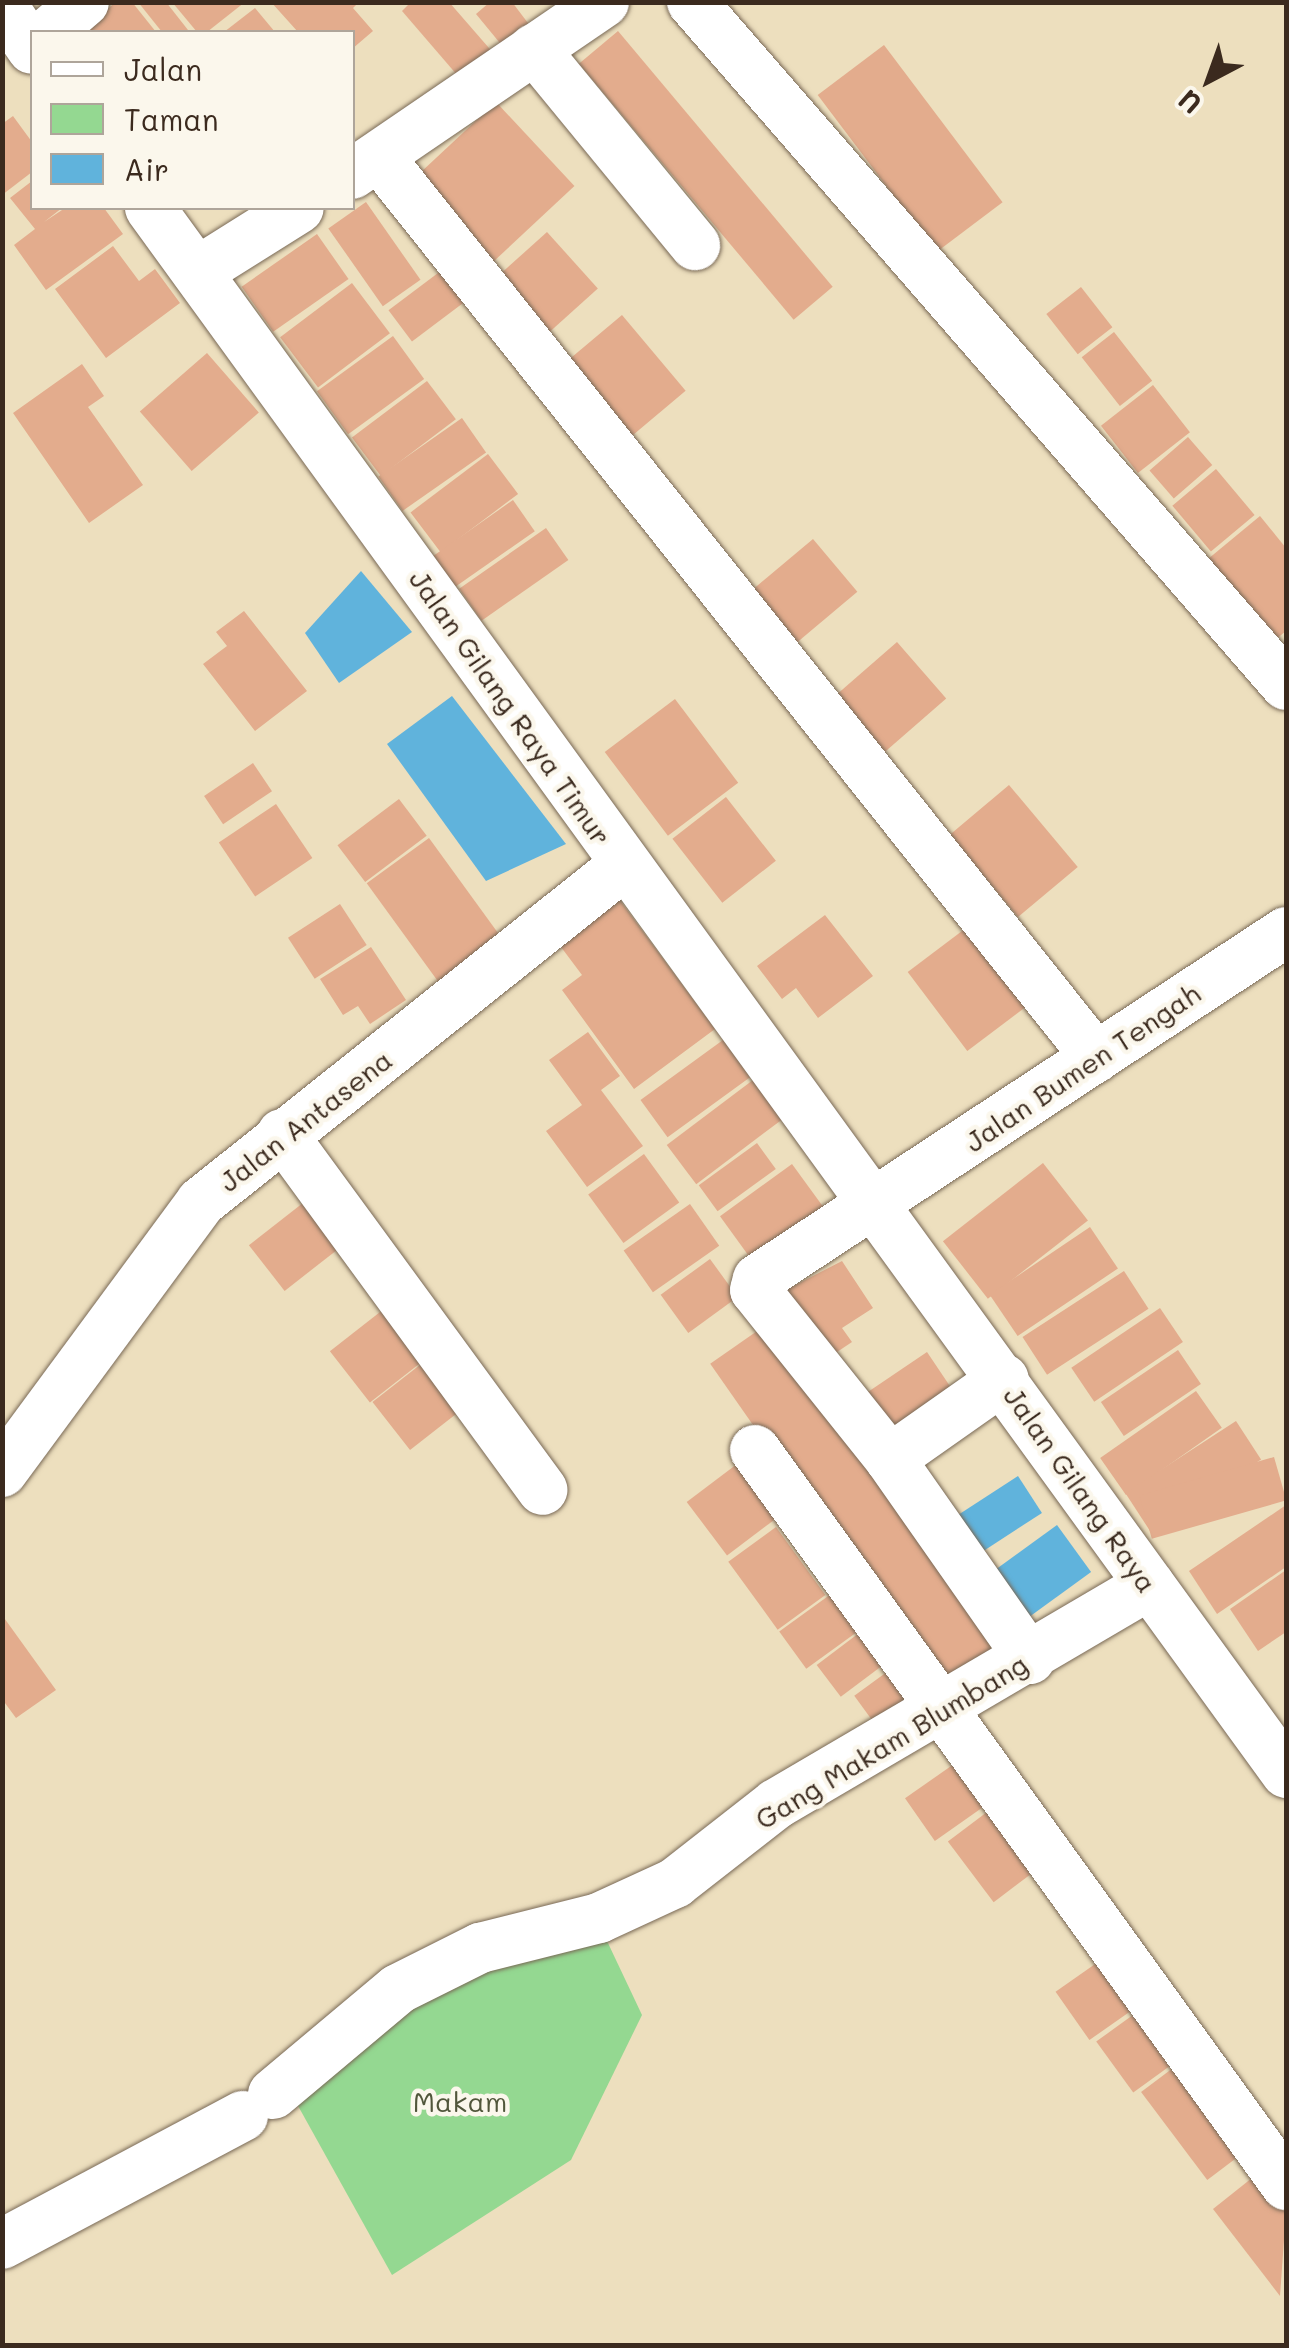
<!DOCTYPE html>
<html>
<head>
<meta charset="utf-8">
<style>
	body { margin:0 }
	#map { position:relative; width:1289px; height:2348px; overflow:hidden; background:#eddfbe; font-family:Mali,sans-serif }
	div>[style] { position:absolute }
	.green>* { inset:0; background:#94d891 }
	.water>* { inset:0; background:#60b3dc; transform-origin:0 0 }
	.building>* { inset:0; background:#e3ac8d; transform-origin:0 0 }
	.roads { filter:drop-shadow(0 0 2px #796956) drop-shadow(0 0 2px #796956) }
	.minor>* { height:50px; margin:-25px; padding:0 25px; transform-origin:25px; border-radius:25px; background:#fff }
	span { translate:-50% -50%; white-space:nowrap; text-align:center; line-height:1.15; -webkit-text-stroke:9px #fbf7ec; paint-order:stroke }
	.street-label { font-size:28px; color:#3b2a1e }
	.park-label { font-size:28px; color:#51563b }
	.frame { position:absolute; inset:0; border:5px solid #3b2a1e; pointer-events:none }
	.legend { position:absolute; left:30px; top:30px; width:325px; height:180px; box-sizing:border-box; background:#fbf7ec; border:2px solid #aea59a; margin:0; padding:12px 18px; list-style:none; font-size:30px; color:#3b2a1e }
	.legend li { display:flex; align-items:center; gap:20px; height:50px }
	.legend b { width:50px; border:2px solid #aea59a }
	.north { position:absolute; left:1159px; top:30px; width:100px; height:100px; -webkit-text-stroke:8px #fbf7ec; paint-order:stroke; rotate:221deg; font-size:28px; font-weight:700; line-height:40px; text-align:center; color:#3b2a1e }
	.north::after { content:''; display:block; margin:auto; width:35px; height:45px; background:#3b2a1e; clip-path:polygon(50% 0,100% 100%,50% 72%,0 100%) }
</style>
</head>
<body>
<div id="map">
	<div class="green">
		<i style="clip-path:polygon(607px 1941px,642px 2015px,571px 2160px,392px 2275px,292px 2095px,410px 2003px,504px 1964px)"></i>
	</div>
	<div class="water">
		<i style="clip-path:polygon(361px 571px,412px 632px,339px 683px,305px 633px)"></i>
		<i style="clip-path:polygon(452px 696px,566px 844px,486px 881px,387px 744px)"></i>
		<i style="left:1018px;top:1476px;width:44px;height:78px;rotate:57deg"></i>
		<i style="left:1057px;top:1525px;width:58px;height:80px;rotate:54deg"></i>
	</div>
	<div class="building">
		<i style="clip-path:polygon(116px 2px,132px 2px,156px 32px,79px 32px)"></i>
		<i style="clip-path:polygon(138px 2px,166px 2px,188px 30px,162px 32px)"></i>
		<i style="clip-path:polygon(172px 2px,245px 2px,207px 32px,197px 32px)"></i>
		<i style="clip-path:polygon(271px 2px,359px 2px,353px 8px,373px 31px,352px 49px,352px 32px,298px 32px)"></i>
		<i style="clip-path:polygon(411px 2px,449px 2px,502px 63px,470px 90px,402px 11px)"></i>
		<i style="clip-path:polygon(490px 2px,512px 2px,531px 27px,504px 48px,476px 14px)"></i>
		<i style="clip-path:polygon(255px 8px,275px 32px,224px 32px)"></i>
		<i style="left:618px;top:31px;width:334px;height:51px;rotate:50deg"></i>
		<i style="left:884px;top:45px;width:197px;height:83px;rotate:53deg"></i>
		<i style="left:496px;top:102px;width:115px;height:119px;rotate:47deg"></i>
		<i style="clip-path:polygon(13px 116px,32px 142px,32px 172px,2px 195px,2px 124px)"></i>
		<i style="clip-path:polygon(32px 181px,32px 208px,62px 208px,44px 222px,65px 208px,104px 208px,123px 234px,46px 290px,14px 245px,35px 229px,10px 198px)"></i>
		<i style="left:366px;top:202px;width:95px;height:46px;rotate:55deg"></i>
		<i style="left:547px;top:232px;width:76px;height:71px;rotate:48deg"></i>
		<i style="left:317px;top:234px;width:55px;height:92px;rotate:55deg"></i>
		<i style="clip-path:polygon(113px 246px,139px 281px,155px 269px,180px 303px,106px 358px,55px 289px)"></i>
		<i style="left:446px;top:267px;width:39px;height:72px;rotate:53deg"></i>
		<i style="left:352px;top:283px;width:63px;height:90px;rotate:53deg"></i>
		<i style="left:1081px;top:287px;width:51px;height:44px;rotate:52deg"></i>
		<i style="left:622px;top:315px;width:99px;height:80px;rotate:50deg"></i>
		<i style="left:1114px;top:332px;width:62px;height:41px;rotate:52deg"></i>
		<i style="left:393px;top:336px;width:53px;height:94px;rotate:54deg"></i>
		<i style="left:207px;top:353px;width:79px;height:89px;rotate:49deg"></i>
		<i style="clip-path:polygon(82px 364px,104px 396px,88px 407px,143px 485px,89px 523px,13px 413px)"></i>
		<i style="left:427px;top:381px;width:48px;height:94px;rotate:53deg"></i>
		<i style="left:1153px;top:385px;width:60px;height:66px;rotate:52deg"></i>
		<i style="left:462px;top:418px;width:42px;height:102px;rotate:55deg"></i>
		<i style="left:1188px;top:437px;width:37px;height:51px;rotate:49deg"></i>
		<i style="left:488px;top:454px;width:50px;height:97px;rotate:53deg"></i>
		<i style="left:1216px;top:469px;width:60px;height:57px;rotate:50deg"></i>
		<i style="left:513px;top:500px;width:38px;height:97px;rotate:55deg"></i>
		<i style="clip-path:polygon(1260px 516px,1286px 548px,1286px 631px,1275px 640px,1208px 559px)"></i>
		<i style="left:546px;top:528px;width:39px;height:106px;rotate:55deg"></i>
		<i style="left:813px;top:539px;width:69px;height:87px;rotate:50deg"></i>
		<i style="clip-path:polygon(244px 611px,307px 691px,255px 731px,203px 664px,227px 646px,216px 632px)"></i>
		<i style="left:897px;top:642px;width:75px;height:89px;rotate:49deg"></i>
		<i style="left:675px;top:699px;width:105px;height:88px;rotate:53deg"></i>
		<i style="left:253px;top:763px;width:34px;height:59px;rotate:56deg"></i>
		<i style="left:1009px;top:785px;width:107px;height:78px;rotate:50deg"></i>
		<i style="left:726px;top:797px;width:81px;height:68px;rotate:52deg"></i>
		<i style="left:399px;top:799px;width:46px;height:77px;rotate:53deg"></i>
		<i style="left:276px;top:804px;width:65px;height:69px;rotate:56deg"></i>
		<i style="left:429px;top:838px;width:131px;height:77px;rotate:54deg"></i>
		<i style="clip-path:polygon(616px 895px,715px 1029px,634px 1089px,562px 990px,582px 975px,555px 939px)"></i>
		<i style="left:340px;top:904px;width:49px;height:62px;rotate:57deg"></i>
		<i style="clip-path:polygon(825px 915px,873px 976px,818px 1018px,796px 988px,782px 999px,757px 966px)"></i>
		<i style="left:970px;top:925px;width:99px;height:78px;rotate:53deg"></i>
		<i style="clip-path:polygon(371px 947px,406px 1000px,370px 1024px,358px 1006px,343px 1015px,320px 979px)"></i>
		<i style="clip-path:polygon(588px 1032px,620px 1076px,601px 1090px,643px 1146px,587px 1187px,546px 1131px,582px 1105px,549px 1060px)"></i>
		<i style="left:723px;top:1040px;width:46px;height:102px;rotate:54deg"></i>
		<i style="left:753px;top:1080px;width:49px;height:108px;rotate:53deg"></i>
		<i style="left:757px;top:1143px;width:32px;height:72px;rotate:54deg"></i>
		<i style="left:644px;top:1154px;width:60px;height:69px;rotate:54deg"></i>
		<i style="left:1043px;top:1163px;width:73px;height:127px;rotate:52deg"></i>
		<i style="left:792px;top:1164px;width:57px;height:89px;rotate:54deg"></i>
		<i style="left:308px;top:1199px;width:58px;height:75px;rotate:52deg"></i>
		<i style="left:690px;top:1204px;width:51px;height:81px;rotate:55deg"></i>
		<i style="left:1090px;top:1227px;width:50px;height:121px;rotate:56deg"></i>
		<i style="left:710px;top:1259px;width:47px;height:61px;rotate:54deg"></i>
		<i style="clip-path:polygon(842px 1261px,873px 1308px,842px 1328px,852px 1342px,825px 1360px,780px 1293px)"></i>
		<i style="left:1124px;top:1271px;width:45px;height:121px;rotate:57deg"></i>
		<i style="left:389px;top:1305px;width:65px;height:75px;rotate:52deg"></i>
		<i style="left:1160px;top:1308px;width:41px;height:107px;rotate:56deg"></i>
		<i style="left:770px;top:1322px;width:411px;height:73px;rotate:55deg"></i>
		<i style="left:1178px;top:1350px;width:41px;height:93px;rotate:56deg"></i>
		<i style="left:927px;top:1352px;width:46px;height:74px;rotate:56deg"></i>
		<i style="left:430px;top:1357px;width:61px;height:73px;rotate:52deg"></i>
		<i style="left:1196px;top:1391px;width:45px;height:117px;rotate:55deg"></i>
		<i style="left:1236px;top:1421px;width:46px;height:132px;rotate:57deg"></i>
		<i style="left:1274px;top:1457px;width:45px;height:140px;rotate:74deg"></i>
		<i style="left:741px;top:1461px;width:67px;height:68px;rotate:53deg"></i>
		<i style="clip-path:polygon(1286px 1505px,1286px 1567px,1217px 1614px,1189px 1571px)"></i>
		<i style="left:776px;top:1527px;width:84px;height:59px;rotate:54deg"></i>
		<i style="clip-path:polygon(1286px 1570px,1286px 1632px,1258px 1651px,1230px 1609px)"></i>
		<i style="left:831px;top:1594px;width:46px;height:64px;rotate:54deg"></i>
		<i style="clip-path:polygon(2px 1615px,56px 1690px,16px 1718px,2px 1699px)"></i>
		<i style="left:871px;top:1624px;width:40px;height:68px;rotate:53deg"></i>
		<i style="left:902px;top:1661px;width:57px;height:59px;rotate:54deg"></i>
		<i style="left:964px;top:1757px;width:52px;height:72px;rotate:55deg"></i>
		<i style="left:999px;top:1803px;width:76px;height:64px;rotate:53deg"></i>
		<i style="left:1108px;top:1955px;width:59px;height:64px;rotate:55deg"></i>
		<i style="left:1148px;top:2004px;width:63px;height:64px;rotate:54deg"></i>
		<i style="left:1185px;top:2059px;width:110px;height:55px;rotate:53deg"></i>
		<i style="clip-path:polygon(1257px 2174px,1286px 2212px,1280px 2296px,1213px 2209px)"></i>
	</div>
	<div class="roads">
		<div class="minor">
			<i style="left:692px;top:2px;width:905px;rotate:48.99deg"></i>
			<i style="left:2px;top:5px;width:53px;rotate:55.7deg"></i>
			<i style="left:49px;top:32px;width:46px;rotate:-40.6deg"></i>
			<i style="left:534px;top:49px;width:254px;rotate:50.6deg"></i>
			<i style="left:379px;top:157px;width:1151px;rotate:51.46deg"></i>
			<i style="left:352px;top:174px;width:305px;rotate:-34.3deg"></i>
			<i style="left:150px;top:208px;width:1934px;rotate:54.02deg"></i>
			<i style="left:197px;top:272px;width:120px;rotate:-32.1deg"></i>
			<i style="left:282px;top:1134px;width:441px;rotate:53.8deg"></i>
			<i style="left:755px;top:1450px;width:907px;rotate:54.15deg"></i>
			<i style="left:890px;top:1459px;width:139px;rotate:-35.1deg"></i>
			<i style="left:2px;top:1472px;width:335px;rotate:-53.6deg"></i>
			<i style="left:201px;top:1202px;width:539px;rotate:-38.53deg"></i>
			<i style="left:1030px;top:1659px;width:244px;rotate:-125deg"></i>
			<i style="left:890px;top:1459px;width:216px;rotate:-128.6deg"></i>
			<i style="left:755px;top:1290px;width:11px;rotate:-75deg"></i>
			<i style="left:758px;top:1279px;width:632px;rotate:-33.31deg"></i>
			<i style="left:273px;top:2094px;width:163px;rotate:-40deg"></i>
			<i style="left:398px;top:1989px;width:92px;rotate:-26.6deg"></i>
			<i style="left:480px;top:1948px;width:123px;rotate:-14.1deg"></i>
			<i style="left:599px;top:1918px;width:84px;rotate:-24.7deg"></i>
			<i style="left:675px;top:1883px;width:128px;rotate:-38deg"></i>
			<i style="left:776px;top:1804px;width:433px;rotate:-30.4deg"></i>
			<i style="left:2px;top:2244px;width:273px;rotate:-28deg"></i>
		</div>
	</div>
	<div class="street-label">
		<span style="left:511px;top:707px;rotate:55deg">Jalan Gilang Raya Timur</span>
		<span style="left:1082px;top:1067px;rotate:-34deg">Jalan Bumen Tengah</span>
		<span style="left:305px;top:1120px;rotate:-38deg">Jalan Antasena</span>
		<span style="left:1081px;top:1489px;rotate:55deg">Jalan Gilang Raya</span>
		<span style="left:891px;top:1741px;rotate:-31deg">Gang Makam Blumbang</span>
	</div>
	<div class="park-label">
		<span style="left:460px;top:2101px">Makam</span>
	</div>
	<div class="frame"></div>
	<ul class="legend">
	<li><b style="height:12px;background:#fff"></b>Jalan</li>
	<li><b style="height:28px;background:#94d891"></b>Taman</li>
	<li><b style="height:28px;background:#60b3dc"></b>Air</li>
	</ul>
	<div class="north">U</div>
</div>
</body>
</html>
